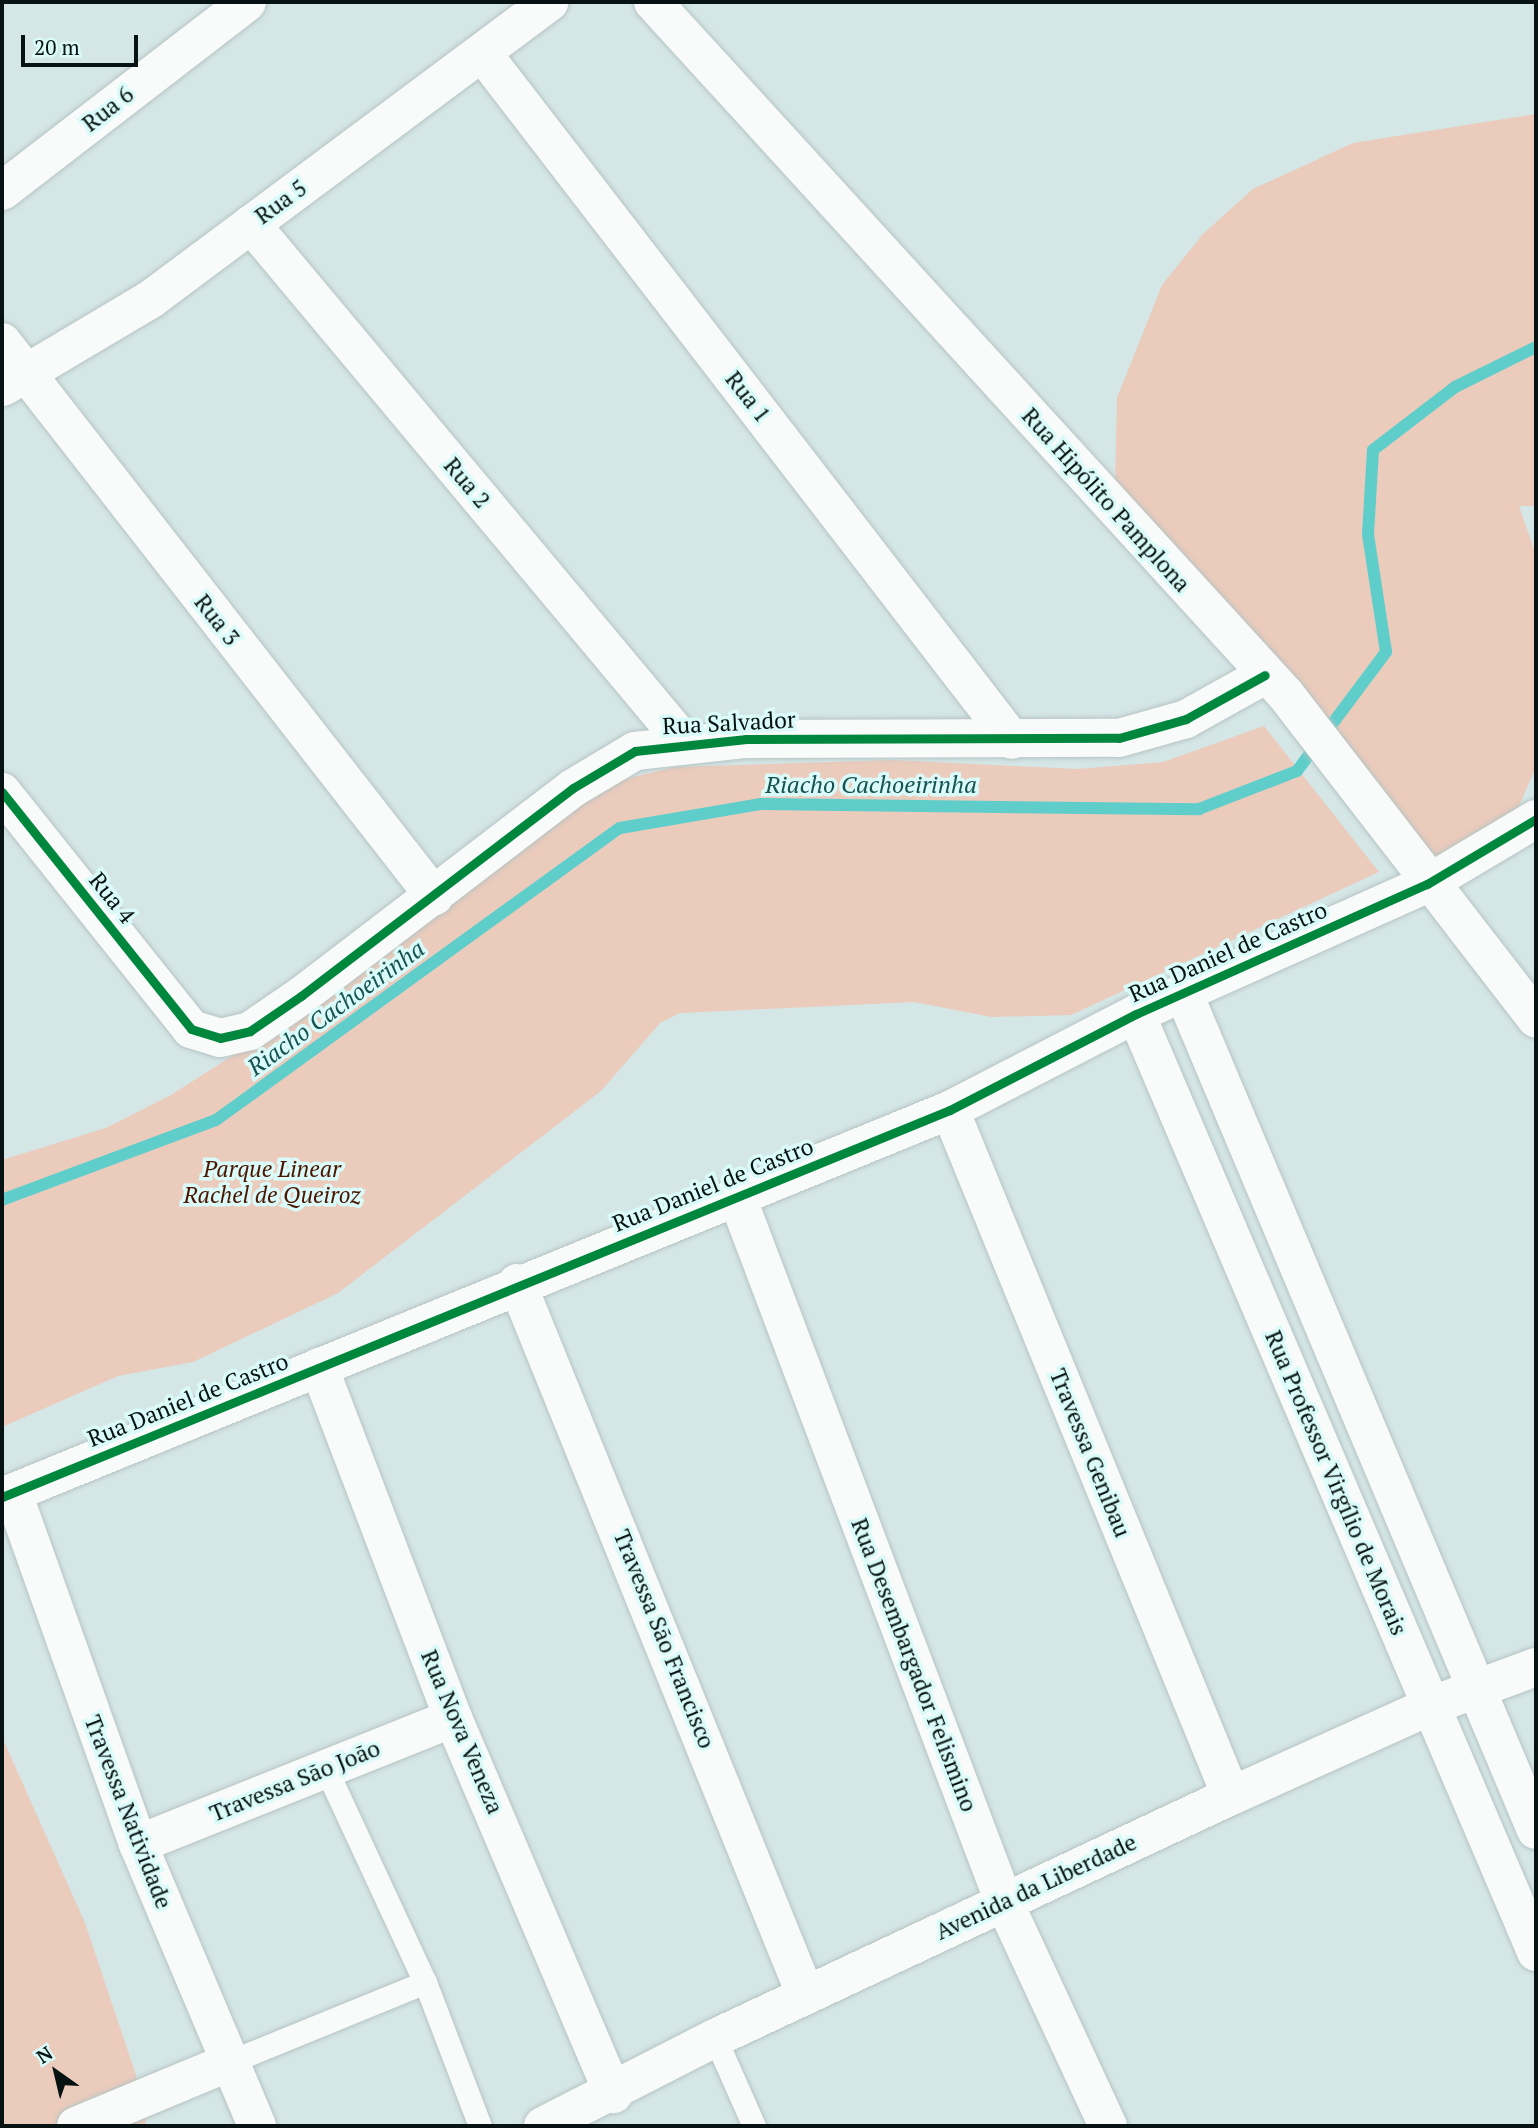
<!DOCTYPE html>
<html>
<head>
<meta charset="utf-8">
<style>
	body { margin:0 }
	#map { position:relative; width:1538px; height:2128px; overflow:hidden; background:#d5e6e6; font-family:"PT Serif",serif }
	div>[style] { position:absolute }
	.green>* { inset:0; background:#eacbbc }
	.stream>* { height:12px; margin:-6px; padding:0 6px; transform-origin:6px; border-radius:6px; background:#5fcecb }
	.roads { filter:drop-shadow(0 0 2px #b6c4c3) drop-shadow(0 0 2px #b6c4c3) }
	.service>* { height:23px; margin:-11.5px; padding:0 11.5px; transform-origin:11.5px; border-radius:11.5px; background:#f9fbfb }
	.minor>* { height:38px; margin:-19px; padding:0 19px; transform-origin:19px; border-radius:19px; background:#f9fbfb }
	.cycleway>* { height:9px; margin:-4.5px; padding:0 4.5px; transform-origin:4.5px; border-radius:4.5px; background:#00873e }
	span { translate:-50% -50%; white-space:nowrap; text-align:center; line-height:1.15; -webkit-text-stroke:7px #dafbf9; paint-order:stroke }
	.street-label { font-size:23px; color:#071312 }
	.park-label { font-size:23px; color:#4c1500; font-style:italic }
	.water-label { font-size:24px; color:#175351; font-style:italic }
	.frame { position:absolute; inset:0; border:4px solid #071312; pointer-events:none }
	.north { position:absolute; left:21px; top:2037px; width:70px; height:70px; -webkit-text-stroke:5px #dafbf9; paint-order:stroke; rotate:326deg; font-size:19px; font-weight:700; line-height:28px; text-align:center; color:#071312 }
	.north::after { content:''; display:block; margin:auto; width:24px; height:32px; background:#071312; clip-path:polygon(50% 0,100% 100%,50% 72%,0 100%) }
	.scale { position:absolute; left:21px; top:35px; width:117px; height:32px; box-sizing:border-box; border:4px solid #071312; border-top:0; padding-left:9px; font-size:21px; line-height:24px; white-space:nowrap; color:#071312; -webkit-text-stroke:5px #dafbf9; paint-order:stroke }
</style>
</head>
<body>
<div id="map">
	<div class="green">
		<i style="clip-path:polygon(1536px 114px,1536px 506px,1519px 506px,1536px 555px,1536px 767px,1505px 838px,1451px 877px,1115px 486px,1117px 398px,1162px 285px,1203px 234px,1253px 189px,1353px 143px)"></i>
		<i style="clip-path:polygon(1264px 726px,1379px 872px,1071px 1015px,992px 1017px,914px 1002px,680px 1013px,660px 1023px,601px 1091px,338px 1293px,193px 1362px,118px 1376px,2px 1427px,2px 1160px,106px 1128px,171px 1095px,312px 1005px,564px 813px,617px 781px,675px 767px,892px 760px,1077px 769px,1163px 762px)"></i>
		<i style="clip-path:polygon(2px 1737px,85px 1923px,144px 2099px,146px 2126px,2px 2126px)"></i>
	</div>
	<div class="stream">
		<i style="left:2px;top:1200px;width:228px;rotate:-20.5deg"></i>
		<i style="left:216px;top:1120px;width:498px;rotate:-35.9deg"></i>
		<i style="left:620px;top:828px;width:142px;rotate:-9.7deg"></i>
		<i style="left:760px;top:804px;width:439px;rotate:0.7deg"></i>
		<i style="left:1199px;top:809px;width:105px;rotate:-21.2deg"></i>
		<i style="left:1297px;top:771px;width:149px;rotate:-53.2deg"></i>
		<i style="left:1386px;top:652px;width:119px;rotate:-98.7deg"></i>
		<i style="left:1368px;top:534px;width:84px;rotate:-86.6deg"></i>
		<i style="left:1373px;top:450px;width:103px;rotate:-37.5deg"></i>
		<i style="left:1455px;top:387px;width:90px;rotate:-26.3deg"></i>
	</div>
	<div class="roads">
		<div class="service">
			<i style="left:326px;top:1769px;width:235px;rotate:65.1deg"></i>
			<i style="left:425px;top:1982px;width:154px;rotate:69.1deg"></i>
			<i style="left:715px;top:2038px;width:96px;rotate:66.1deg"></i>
			<i style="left:227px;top:2063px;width:214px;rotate:-22.2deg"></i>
		</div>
		<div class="minor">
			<i style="left:653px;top:2px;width:939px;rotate:47.59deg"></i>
			<i style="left:1286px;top:695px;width:409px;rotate:52.3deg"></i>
			<i style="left:483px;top:54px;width:866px;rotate:52.36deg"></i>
			<i style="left:2px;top:191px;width:309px;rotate:-37.6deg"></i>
			<i style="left:251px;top:224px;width:674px;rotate:50.12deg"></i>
			<i style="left:2px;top:342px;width:703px;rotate:52.05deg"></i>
			<i style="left:3px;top:387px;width:172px;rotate:-30.7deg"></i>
			<i style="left:151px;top:299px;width:497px;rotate:-36.7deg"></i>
			<i style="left:2px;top:792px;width:303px;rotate:51.4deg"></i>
			<i style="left:191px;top:1029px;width:30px;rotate:17deg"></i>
			<i style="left:220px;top:1038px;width:31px;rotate:-13deg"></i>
			<i style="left:250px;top:1031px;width:62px;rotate:-34.5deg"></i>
			<i style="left:301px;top:996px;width:342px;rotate:-37.4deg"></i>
			<i style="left:573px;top:788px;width:72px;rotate:-30.8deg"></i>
			<i style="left:635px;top:751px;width:112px;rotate:-6.2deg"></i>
			<i style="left:746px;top:739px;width:373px;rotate:-0.2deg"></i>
			<i style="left:1119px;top:738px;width:70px;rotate:-15.8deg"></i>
			<i style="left:1186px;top:719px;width:90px;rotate:-29.1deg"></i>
			<i style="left:1184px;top:994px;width:907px;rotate:67.17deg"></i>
			<i style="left:1136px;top:1014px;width:1020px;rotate:66.9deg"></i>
			<i style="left:950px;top:1110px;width:741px;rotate:67.72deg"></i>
			<i style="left:737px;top:1197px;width:754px;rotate:69.26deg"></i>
			<i style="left:1004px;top:1902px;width:247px;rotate:65.1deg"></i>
			<i style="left:517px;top:1283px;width:769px;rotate:67.94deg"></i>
			<i style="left:319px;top:1367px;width:376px;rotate:69.1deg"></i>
			<i style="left:453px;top:1718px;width:409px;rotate:66.9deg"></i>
			<i style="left:13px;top:1493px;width:373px;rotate:70.4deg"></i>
			<i style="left:138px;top:1844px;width:306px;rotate:67.1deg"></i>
			<i style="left:2px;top:1497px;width:1024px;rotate:-22.21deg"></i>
			<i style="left:950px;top:1110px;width:209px;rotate:-27.3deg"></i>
			<i style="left:1136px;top:1014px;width:319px;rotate:-24.1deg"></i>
			<i style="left:1427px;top:884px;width:127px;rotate:-30.8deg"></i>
			<i style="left:138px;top:1844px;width:339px;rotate:-21.8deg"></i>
			<i style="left:76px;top:2126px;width:164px;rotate:-22.6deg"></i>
			<i style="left:543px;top:2126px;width:193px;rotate:-27.1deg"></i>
			<i style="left:715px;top:2038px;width:570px;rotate:-25.13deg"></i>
			<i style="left:1231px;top:1796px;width:218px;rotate:-24.3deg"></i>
			<i style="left:1430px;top:1706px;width:113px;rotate:-20.2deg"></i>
		</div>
	</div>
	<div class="cycleway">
		<i style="left:2px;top:792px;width:303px;rotate:51.4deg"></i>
		<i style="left:191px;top:1029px;width:30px;rotate:17deg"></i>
		<i style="left:220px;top:1038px;width:31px;rotate:-13deg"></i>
		<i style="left:250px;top:1031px;width:62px;rotate:-34.5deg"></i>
		<i style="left:301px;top:996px;width:342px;rotate:-37.4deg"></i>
		<i style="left:573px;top:788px;width:72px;rotate:-30.8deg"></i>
		<i style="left:635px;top:751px;width:112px;rotate:-6.2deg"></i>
		<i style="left:746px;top:739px;width:373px;rotate:-0.2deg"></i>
		<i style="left:1119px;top:738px;width:70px;rotate:-15.8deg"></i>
		<i style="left:1186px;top:719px;width:90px;rotate:-29.1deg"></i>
		<i style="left:2px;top:1497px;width:1024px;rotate:-22.21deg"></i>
		<i style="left:950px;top:1110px;width:209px;rotate:-27.3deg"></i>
		<i style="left:1136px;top:1014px;width:319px;rotate:-24.1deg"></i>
		<i style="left:1427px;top:884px;width:127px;rotate:-30.8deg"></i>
	</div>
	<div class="street-label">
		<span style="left:108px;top:109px;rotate:-38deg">Rua 6</span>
		<span style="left:281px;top:202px;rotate:-36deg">Rua 5</span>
		<span style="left:748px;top:397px;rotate:52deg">Rua 1</span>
		<span style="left:467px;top:483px;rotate:50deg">Rua 2</span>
		<span style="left:1106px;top:500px;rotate:48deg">Rua Hipólito Pamplona</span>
		<span style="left:217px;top:620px;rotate:52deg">Rua 3</span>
		<span style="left:729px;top:723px;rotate:-3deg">Rua Salvador</span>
		<span style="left:112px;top:898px;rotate:51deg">Rua 4</span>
		<span style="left:1228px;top:952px;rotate:-24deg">Rua Daniel de Castro</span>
		<span style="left:713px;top:1185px;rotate:-22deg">Rua Daniel de Castro</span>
		<span style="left:188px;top:1400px;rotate:-22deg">Rua Daniel de Castro</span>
		<span style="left:1090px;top:1453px;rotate:68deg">Travessa Genibau</span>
		<span style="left:1336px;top:1483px;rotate:67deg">Rua Professor Virgílio de Morais</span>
		<span style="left:664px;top:1639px;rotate:68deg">Travessa São Francisco</span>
		<span style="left:914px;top:1665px;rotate:69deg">Rua Desembargador Felismino</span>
		<span style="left:462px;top:1732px;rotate:67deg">Rua Nova Veneza</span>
		<span style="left:295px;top:1781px;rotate:-22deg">Travessa São João</span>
		<span style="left:128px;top:1812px;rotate:69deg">Travessa Natividade</span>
		<span style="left:1036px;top:1887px;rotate:-25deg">Avenida da Liberdade</span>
	</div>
	<div class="park-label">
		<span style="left:272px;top:1182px">Parque Linear<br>Rachel de Queiroz</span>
	</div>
	<div class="water-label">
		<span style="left:871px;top:785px">Riacho Cachoeirinha</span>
		<span style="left:336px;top:1008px;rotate:-36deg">Riacho Cachoeirinha</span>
	</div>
	<div class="frame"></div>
	<div class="north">N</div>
	<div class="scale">20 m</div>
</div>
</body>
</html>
